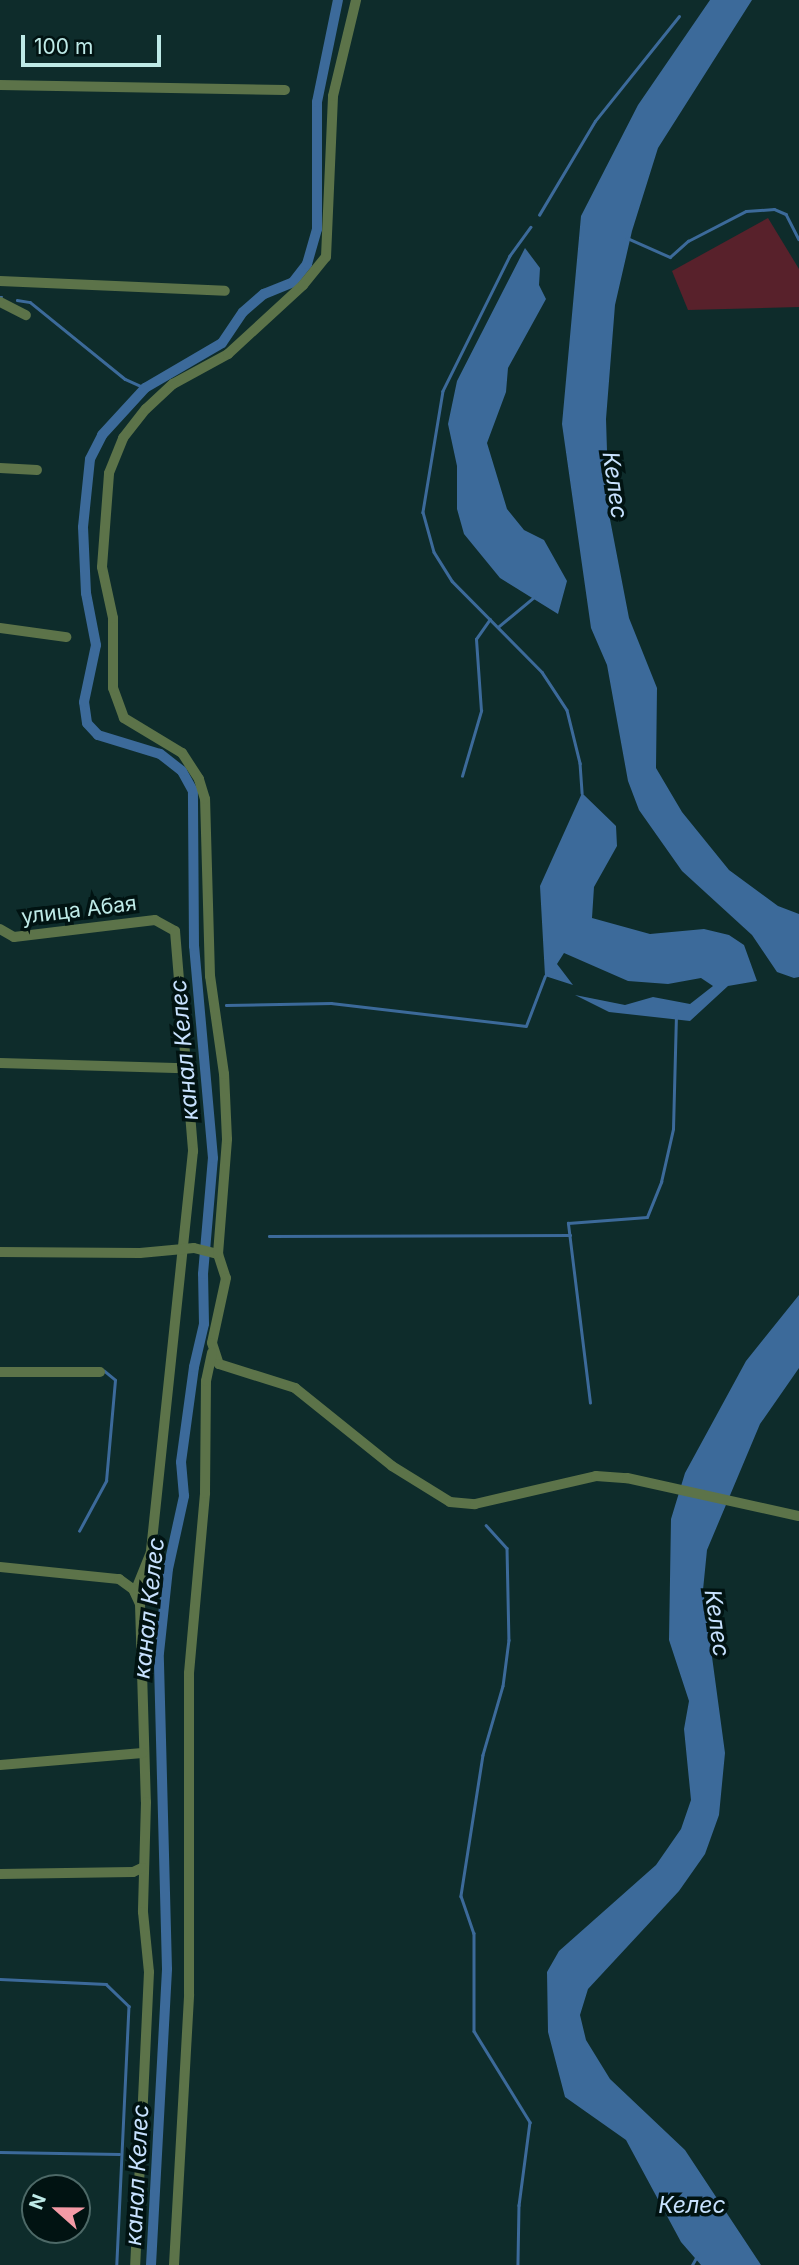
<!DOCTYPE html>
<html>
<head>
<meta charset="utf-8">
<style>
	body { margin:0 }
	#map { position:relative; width:799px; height:2265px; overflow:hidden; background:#0e2c2b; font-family:Inter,sans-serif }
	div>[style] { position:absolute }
	.green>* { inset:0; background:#58212b }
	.water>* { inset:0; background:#3c6a9a }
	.stream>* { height:2.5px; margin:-1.25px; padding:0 1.25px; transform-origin:1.25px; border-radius:1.25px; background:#3c6a9a }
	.canal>* { height:10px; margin:-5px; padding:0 5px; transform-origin:5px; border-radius:5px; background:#3c6a9a }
	.minor>* { height:10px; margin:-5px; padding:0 5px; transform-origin:5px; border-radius:5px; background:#5c7349 }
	span { translate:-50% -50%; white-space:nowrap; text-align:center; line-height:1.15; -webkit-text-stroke:7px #011312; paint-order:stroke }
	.street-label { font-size:21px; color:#beeae7 }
	.water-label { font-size:23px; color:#c8e2ff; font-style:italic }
	.north { position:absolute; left:21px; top:2174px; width:70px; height:70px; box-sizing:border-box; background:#011312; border:2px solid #4d6967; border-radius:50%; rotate:291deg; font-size:19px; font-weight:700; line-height:28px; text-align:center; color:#beeae7 }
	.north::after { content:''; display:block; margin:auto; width:24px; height:32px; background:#f49aa6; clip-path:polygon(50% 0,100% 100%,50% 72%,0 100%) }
	.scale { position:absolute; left:21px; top:35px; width:140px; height:32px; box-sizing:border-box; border:4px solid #beeae7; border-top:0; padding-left:9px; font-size:21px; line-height:24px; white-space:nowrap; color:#beeae7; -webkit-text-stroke:5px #011312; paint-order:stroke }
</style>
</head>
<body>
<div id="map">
	<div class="green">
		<i style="clip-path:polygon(768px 218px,799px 269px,799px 307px,688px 310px,672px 271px)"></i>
	</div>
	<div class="water">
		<i style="clip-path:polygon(710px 0,752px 0,658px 148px,632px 231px,615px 305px,606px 419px,609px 514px,629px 618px,657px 688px,656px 768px,682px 812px,729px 870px,778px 906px,799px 914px,799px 977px,794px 978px,777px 972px,752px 935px,682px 871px,639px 810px,628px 781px,607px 665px,591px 628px,562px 424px,581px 216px,638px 105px)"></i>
		<i style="clip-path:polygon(525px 248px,540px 268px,539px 285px,546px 299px,508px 368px,506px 392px,487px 443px,507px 509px,524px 530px,544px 540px,567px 581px,558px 614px,500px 578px,464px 534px,457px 509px,457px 466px,448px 424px,457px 381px)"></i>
		<i style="clip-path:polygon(582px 793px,616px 826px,617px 846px,594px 887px,592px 918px,650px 934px,704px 929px,729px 935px,744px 945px,757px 981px,728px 986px,690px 1021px,609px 1012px,575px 995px,625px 1005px,653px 997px,690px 1004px,713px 986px,701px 978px,668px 984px,628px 981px,564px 953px,557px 964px,573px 985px,545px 976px,540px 886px)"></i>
		<i style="clip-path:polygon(799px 1295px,799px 1368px,760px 1424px,707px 1550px,703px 1590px,725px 1753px,719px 1815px,705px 1854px,679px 1891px,588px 1989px,580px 2015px,586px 2040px,610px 2079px,685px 2150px,761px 2265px,701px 2265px,681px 2242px,626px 2140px,565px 2097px,548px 2032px,547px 1972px,559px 1951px,656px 1865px,681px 1829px,691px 1800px,684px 1729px,689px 1701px,669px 1640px,671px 1519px,685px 1473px,746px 1361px)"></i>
	</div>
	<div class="stream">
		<i style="left:539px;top:215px;width:109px;rotate:-59.2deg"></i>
		<i style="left:595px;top:121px;width:134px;rotate:-51.3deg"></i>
		<i style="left:531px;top:227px;width:36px;rotate:126deg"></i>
		<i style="left:510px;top:256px;width:151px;rotate:116.4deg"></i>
		<i style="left:443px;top:391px;width:123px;rotate:99.4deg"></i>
		<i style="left:423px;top:512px;width:41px;rotate:74.6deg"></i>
		<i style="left:434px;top:552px;width:34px;rotate:58deg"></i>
		<i style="left:452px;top:581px;width:128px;rotate:45.3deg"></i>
		<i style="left:542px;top:672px;width:45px;rotate:56.7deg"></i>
		<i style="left:567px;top:710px;width:55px;rotate:76.2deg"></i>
		<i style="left:580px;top:763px;width:30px;rotate:86deg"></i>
		<i style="left:627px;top:238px;width:47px;rotate:23.8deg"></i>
		<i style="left:670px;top:257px;width:24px;rotate:-42deg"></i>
		<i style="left:688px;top:241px;width:65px;rotate:-27.3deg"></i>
		<i style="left:746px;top:211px;width:28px;rotate:-4deg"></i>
		<i style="left:774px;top:209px;width:13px;rotate:23deg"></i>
		<i style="left:786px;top:214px;width:28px;rotate:63deg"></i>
		<i style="left:0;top:297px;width:2px"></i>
		<i style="left:17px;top:300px;width:13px;rotate:9deg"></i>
		<i style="left:30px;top:302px;width:122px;rotate:39deg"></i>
		<i style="left:125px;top:379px;width:22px;rotate:24deg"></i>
		<i style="left:498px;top:627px;width:47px;rotate:-39.8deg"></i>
		<i style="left:462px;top:776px;width:68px;rotate:-73.7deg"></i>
		<i style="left:481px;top:711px;width:72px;rotate:-94deg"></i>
		<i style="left:476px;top:639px;width:24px;rotate:-55deg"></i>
		<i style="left:226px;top:1005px;width:105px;rotate:-1.1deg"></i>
		<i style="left:331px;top:1003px;width:196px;rotate:6.7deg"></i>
		<i style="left:526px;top:1026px;width:53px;rotate:-69.2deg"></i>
		<i style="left:269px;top:1236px;width:301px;rotate:-0.2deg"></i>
		<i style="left:590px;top:1403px;width:181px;rotate:-97deg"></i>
		<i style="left:568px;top:1223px;width:79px;rotate:-4.3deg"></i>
		<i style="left:647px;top:1217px;width:38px;rotate:-68deg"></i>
		<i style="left:661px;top:1182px;width:54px;rotate:-77.2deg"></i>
		<i style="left:673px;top:1129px;width:112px;rotate:-88.5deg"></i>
		<i style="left:486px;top:1525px;width:31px;rotate:48deg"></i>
		<i style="left:507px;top:1548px;width:92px;rotate:88.8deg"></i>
		<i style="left:509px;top:1640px;width:46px;rotate:97.4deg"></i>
		<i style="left:503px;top:1686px;width:72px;rotate:106.2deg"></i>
		<i style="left:483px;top:1755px;width:143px;rotate:98.9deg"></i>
		<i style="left:461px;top:1896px;width:39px;rotate:71deg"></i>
		<i style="left:474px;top:1933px;width:98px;rotate:90deg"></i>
		<i style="left:474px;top:2031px;width:107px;rotate:58.4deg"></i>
		<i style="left:530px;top:2122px;width:84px;rotate:97.5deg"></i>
		<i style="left:519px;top:2205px;width:60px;rotate:91deg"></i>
		<i style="left:79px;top:1531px;width:57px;rotate:-61.6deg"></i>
		<i style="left:106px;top:1481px;width:101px;rotate:-84.9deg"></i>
		<i style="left:115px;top:1380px;width:14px;rotate:-141deg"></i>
		<i style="left:0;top:1979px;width:106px;rotate:2.7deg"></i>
		<i style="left:106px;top:1984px;width:32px;rotate:44deg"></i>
		<i style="left:129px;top:2006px;width:259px;rotate:92.7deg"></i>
		<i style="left:0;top:2152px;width:119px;rotate:1deg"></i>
		<i style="left:692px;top:2265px;width:10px;rotate:-61deg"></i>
	</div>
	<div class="canal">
		<i style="left:151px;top:2265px;width:296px;rotate:-86.9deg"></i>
		<i style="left:167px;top:1969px;width:316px;rotate:-91.5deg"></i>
		<i style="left:159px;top:1653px;width:84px;rotate:-83.9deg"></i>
		<i style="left:168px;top:1569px;width:75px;rotate:-77.6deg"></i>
		<i style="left:184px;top:1496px;width:34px;rotate:-95deg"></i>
		<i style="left:181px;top:1462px;width:96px;rotate:-82.2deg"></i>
		<i style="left:194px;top:1367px;width:44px;rotate:-76.9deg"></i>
		<i style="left:204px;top:1324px;width:50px;rotate:-91.1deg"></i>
		<i style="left:203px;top:1274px;width:116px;rotate:-85.1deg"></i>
		<i style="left:213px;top:1158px;width:213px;rotate:-95.1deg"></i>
		<i style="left:194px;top:946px;width:155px;rotate:-90.4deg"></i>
		<i style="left:193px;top:791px;width:23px;rotate:-119deg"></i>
		<i style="left:182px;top:771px;width:28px;rotate:-142deg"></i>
		<i style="left:160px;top:754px;width:65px;rotate:-163deg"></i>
		<i style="left:98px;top:735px;width:16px;rotate:-133deg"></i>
		<i style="left:87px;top:723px;width:21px;rotate:-98deg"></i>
		<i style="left:84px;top:702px;width:58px;rotate:-78.1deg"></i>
		<i style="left:96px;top:645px;width:53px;rotate:-100.9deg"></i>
		<i style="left:86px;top:593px;width:66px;rotate:-92.6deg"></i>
		<i style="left:83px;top:527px;width:68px;rotate:-84.1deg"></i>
		<i style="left:90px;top:459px;width:27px;rotate:-63deg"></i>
		<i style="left:102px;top:435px;width:64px;rotate:-47.5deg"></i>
		<i style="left:145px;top:388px;width:89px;rotate:-30.3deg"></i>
		<i style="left:222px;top:343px;width:37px;rotate:-56deg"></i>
		<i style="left:243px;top:312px;width:28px;rotate:-41deg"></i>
		<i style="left:264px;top:294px;width:31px;rotate:-22deg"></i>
		<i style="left:293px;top:282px;width:23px;rotate:-52deg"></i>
		<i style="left:307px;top:264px;width:36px;rotate:-74deg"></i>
		<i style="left:317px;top:229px;width:127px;rotate:-90deg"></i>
		<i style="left:317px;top:102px;width:104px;rotate:-78.4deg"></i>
	</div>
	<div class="minor">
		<i style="left:0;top:85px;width:285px;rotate:1deg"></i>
		<i style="left:0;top:281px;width:225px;rotate:2.5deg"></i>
		<i style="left:0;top:302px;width:29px;rotate:27deg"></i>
		<i style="left:0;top:468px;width:37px;rotate:3deg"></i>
		<i style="left:0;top:628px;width:67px;rotate:7.8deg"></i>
		<i style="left:0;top:929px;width:16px;rotate:30deg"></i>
		<i style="left:14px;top:937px;width:142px;rotate:-6.9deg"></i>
		<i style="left:155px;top:920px;width:23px;rotate:29deg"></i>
		<i style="left:175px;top:931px;width:221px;rotate:85.3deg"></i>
		<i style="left:193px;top:1151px;width:403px;rotate:96deg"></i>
		<i style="left:151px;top:1552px;width:43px;rotate:111.8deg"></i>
		<i style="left:0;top:1063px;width:184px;rotate:1.6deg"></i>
		<i style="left:0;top:1252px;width:140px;rotate:0.4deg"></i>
		<i style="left:140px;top:1253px;width:54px;rotate:-5.3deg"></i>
		<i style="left:194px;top:1248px;width:25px;rotate:14deg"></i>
		<i style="left:218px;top:1254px;width:25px;rotate:72deg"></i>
		<i style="left:226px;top:1278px;width:66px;rotate:102.2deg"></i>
		<i style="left:212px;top:1343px;width:22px;rotate:72deg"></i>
		<i style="left:219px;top:1364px;width:80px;rotate:17.5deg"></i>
		<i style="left:295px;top:1388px;width:124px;rotate:38.8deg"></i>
		<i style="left:392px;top:1466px;width:68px;rotate:31.8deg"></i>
		<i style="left:450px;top:1502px;width:25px;rotate:5deg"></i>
		<i style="left:475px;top:1504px;width:124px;rotate:-13deg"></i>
		<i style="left:596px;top:1476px;width:31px;rotate:4deg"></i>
		<i style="left:627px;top:1478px;width:176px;rotate:12.5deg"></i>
		<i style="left:218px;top:1254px;width:115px;rotate:-85.5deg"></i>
		<i style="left:227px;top:1139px;width:65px;rotate:-92.6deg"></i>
		<i style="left:224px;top:1074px;width:99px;rotate:-98.1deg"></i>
		<i style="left:210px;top:976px;width:177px;rotate:-91.6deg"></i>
		<i style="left:205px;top:799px;width:21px;rotate:-107deg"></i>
		<i style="left:199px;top:779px;width:31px;rotate:-123deg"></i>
		<i style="left:182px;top:753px;width:68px;rotate:-148.9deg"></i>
		<i style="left:124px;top:718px;width:32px;rotate:-110deg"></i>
		<i style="left:113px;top:688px;width:70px;rotate:-90deg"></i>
		<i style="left:113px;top:618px;width:52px;rotate:-102.2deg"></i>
		<i style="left:102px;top:567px;width:94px;rotate:-85.7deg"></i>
		<i style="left:109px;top:473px;width:38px;rotate:-68deg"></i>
		<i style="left:123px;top:438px;width:37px;rotate:-52deg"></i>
		<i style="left:146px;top:409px;width:37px;rotate:-43deg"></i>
		<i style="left:173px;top:384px;width:63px;rotate:-28.6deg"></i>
		<i style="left:228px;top:354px;width:102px;rotate:-42.6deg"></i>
		<i style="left:303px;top:285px;width:36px;rotate:-51deg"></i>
		<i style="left:326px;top:257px;width:161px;rotate:-87.5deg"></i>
		<i style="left:333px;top:96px;width:99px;rotate:-76.5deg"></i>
		<i style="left:0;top:1372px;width:100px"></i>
		<i style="left:0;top:1567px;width:120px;rotate:5.8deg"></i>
		<i style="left:119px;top:1579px;width:17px;rotate:36deg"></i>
		<i style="left:133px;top:1589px;width:17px;rotate:65deg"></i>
		<i style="left:140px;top:1604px;width:198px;rotate:88.3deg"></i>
		<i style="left:146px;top:1802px;width:110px;rotate:91.6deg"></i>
		<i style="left:143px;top:1912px;width:60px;rotate:84.3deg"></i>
		<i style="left:149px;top:1972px;width:293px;rotate:92.7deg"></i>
		<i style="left:0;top:1765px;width:143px;rotate:-4.8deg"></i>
		<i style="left:0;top:1874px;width:133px;rotate:-0.9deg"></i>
		<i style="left:133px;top:1872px;width:10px;rotate:-24deg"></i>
		<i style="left:174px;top:2265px;width:271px;rotate:-86.8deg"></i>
		<i style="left:189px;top:1994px;width:321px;rotate:-90deg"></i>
		<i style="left:189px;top:1673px;width:181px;rotate:-84.9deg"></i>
		<i style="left:205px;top:1493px;width:112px;rotate:-89.5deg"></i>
		<i style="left:206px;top:1381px;width:29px;rotate:-78deg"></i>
	</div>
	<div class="street-label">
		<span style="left:79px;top:910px;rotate:-7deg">улица Абая</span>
	</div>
	<div class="water-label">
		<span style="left:615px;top:485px;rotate:82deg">Келес</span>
		<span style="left:184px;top:1050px;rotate:-95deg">канал Келес</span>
		<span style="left:149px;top:1608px;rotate:-84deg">канал Келес</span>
		<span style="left:717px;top:1623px;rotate:82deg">Келес</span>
		<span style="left:137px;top:2175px;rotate:-87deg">канал Келес</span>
		<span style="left:692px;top:2205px">Келес</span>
	</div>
	<div class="north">N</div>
	<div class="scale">100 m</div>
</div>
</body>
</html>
